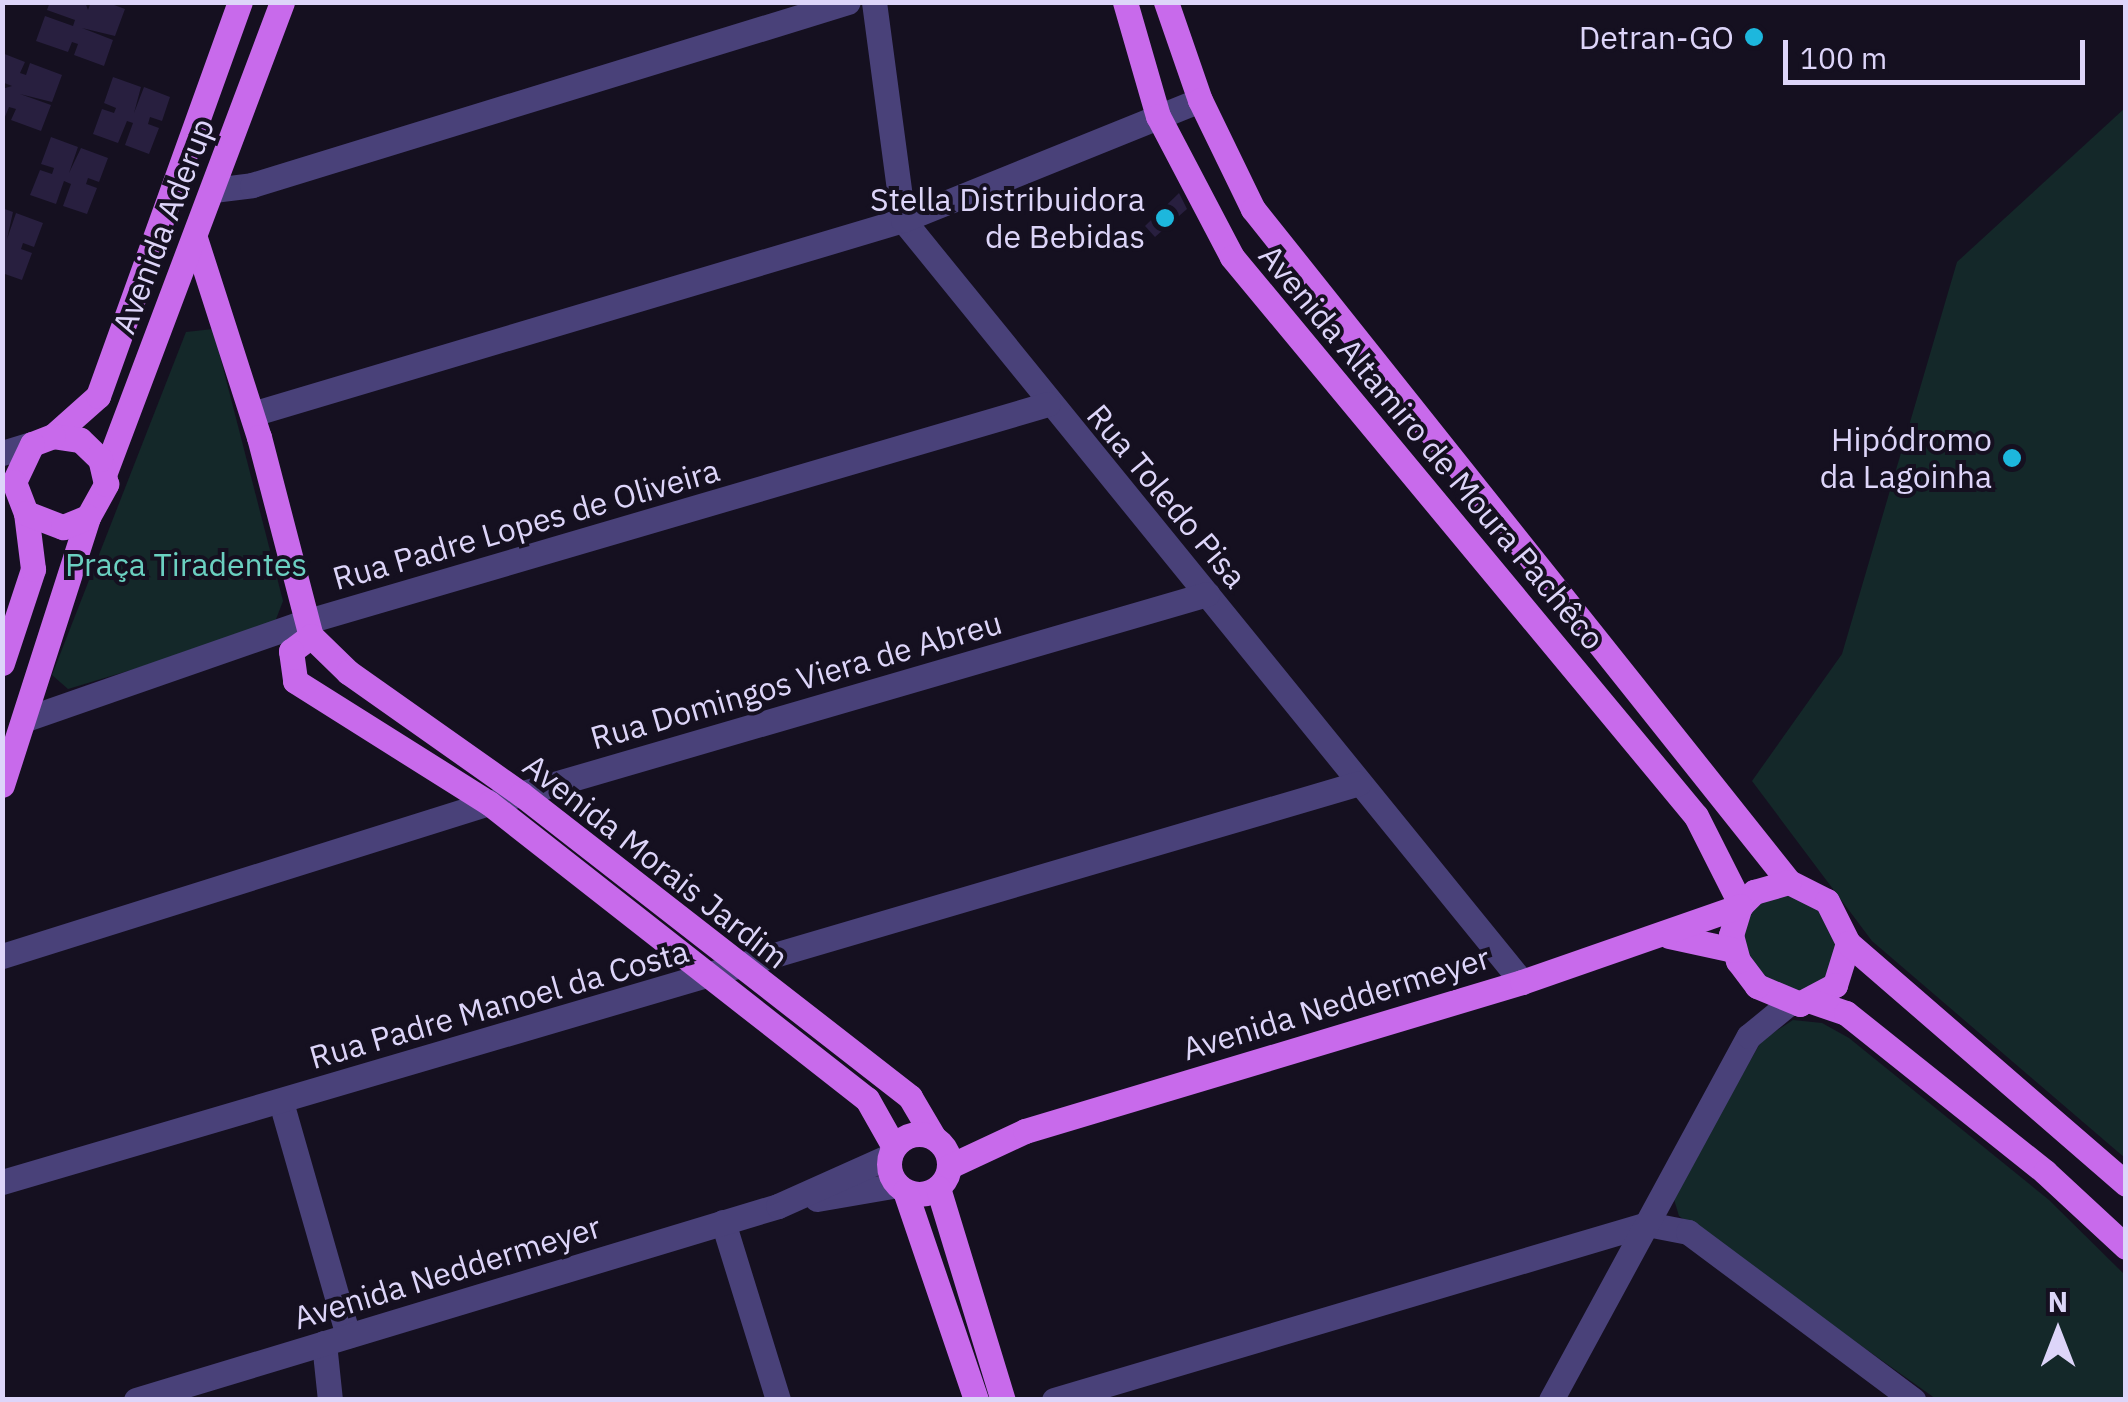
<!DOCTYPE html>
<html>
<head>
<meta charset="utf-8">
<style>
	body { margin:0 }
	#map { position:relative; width:2128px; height:1402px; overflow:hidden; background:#151020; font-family:"IBM Plex Sans",sans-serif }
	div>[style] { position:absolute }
	.green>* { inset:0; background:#142829 }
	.building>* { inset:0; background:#281f3f }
	.minor>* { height:25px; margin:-12.5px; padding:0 12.5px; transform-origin:12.5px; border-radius:12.5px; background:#494179 }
	.major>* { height:25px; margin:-12.5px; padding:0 12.5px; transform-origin:12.5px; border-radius:12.5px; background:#c86aeb }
	.major>.ring { margin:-12.5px; padding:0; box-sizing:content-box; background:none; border:25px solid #c86aeb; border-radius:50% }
	.dots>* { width:28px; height:28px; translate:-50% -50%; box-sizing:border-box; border:5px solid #151020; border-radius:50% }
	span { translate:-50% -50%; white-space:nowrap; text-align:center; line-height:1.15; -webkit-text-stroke:8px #151020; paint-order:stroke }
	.poi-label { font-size:32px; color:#ddd5f9 }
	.right { translate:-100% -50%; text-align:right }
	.street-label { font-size:32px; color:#ddd5f9 }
	.park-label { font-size:32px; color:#6bd0c1 }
	.frame { position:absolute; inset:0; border:5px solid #ddd5f9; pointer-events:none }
	.north { position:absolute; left:2008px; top:1282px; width:100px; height:100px; -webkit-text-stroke:8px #151020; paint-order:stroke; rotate:0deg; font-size:28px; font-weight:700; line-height:40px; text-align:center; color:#ddd5f9 }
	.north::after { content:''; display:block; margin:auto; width:35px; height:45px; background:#ddd5f9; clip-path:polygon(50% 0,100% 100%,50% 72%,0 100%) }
	.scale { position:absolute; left:1783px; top:40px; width:302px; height:45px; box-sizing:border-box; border:5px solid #ddd5f9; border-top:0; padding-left:12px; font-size:30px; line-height:35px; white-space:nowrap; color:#ddd5f9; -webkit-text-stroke:8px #151020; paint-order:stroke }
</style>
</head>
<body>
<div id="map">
	<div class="green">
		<i style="clip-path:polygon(2125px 108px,2125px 1158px,1872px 941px,1752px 781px,1842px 654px,1957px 262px)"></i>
		<i style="clip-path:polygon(213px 329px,283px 601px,273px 627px,68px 689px,52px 675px,186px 332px)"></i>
		<i style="clip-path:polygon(1773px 890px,1814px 903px,1840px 943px,1820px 991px,1785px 999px,1747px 965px,1742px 918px)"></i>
		<i style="clip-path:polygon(1793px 1020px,1822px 1023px,1849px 1038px,2049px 1200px,2125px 1275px,2125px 1399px,1936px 1399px,1679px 1216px,1673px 1196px,1762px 1040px)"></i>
	</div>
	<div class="building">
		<i style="clip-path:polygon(50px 2px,85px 2px,88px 10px,91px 2px,106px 2px,125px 9px,115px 36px,82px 28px,113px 40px,104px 66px,74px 55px,78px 44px,72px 42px,68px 52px,36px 41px,45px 16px,73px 26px,75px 20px,47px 10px)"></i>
		<i style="clip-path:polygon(2px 53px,25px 62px,20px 73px,26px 75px,30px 63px,62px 75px,52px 102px,20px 94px,51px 105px,41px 131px,11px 120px,16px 109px,9px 107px,2px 124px,2px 89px,12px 86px,2px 82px)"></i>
		<i style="clip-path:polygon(113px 77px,141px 87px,134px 113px,144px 87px,170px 97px,162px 121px,150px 117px,148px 124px,159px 128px,149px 154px,125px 145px,133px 123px,127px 121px,118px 143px,93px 134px,102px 109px,114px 113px,116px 108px,104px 103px)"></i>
		<i style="clip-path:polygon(51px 137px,78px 147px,69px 173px,81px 148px,108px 158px,99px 182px,88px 178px,86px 184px,97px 188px,87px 214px,63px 206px,71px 184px,64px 181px,56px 204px,30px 195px,40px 170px,52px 174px,54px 168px,41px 164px)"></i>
		<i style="clip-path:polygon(1179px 193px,1187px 209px,1155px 237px,1145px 226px)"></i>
		<i style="clip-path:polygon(2px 208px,13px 212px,7px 239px,16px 213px,43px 223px,34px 247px,23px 243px,21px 249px,32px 253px,22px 280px,2px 273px)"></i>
	</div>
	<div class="minor">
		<i style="left:874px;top:2px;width:220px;rotate:82.4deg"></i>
		<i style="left:903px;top:220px;width:982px;rotate:50.91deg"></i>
		<i style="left:213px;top:190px;width:39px;rotate:-7deg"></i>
		<i style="left:252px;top:185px;width:623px;rotate:-17.07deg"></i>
		<i style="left:252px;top:414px;width:679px;rotate:-16.59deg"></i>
		<i style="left:903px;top:220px;width:320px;rotate:-22deg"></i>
		<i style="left:2px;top:453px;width:31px;rotate:-17deg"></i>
		<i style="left:26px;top:719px;width:299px;rotate:-19.2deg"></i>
		<i style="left:308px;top:621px;width:771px;rotate:-16.34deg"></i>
		<i style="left:2px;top:956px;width:510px;rotate:-17.44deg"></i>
		<i style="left:489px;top:803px;width:748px;rotate:-16.23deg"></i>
		<i style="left:281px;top:1102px;width:243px;rotate:74deg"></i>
		<i style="left:2px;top:1182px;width:1414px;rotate:-16.38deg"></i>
		<i style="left:817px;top:1199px;width:81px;rotate:-9.9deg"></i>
		<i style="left:723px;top:1222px;width:186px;rotate:72.8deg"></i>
		<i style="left:324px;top:1343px;width:57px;rotate:84deg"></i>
		<i style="left:136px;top:1400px;width:671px;rotate:-16.81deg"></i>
		<i style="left:778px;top:1206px;width:123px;rotate:-24.1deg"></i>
		<i style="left:1054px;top:1400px;width:619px;rotate:-16.53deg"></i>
		<i style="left:1647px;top:1224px;width:42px;rotate:11deg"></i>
		<i style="left:1688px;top:1232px;width:281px;rotate:36.7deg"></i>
		<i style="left:1551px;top:1400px;width:414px;rotate:-61.5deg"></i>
		<i style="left:1749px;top:1036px;width:50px;rotate:-39.4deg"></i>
	</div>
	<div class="major">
		<i style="left:1125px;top:2px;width:119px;rotate:73.9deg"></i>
		<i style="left:1158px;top:116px;width:159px;rotate:62.3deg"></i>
		<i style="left:1232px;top:257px;width:726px;rotate:50.31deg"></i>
		<i style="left:1696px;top:816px;width:100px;rotate:63.2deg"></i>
		<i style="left:1166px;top:2px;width:104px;rotate:70.9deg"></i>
		<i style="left:1200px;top:100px;width:121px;rotate:64.1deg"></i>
		<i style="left:1253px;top:209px;width:860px;rotate:51.46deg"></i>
		<i style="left:195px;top:238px;width:209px;rotate:72.2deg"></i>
		<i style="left:259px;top:437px;width:206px;rotate:75.4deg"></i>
		<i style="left:53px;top:436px;width:60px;rotate:-41.6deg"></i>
		<i style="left:98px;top:396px;width:419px;rotate:-70.2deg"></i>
		<i style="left:105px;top:472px;width:502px;rotate:-69.36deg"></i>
		<i style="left:311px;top:636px;width:25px;rotate:143deg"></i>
		<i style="left:291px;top:651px;width:30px;rotate:82deg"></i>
		<i style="left:295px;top:681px;width:229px;rotate:32.2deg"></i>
		<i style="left:489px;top:803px;width:480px;rotate:38.1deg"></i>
		<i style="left:867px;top:1099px;width:55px;rotate:60.6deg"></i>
		<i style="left:311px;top:636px;width:52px;rotate:44.2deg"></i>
		<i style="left:348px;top:672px;width:212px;rotate:35.2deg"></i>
		<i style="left:521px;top:794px;width:493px;rotate:37.9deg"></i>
		<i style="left:910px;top:1097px;width:45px;rotate:59.5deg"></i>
		<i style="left:2px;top:663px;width:99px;rotate:-71.7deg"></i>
		<i style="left:33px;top:569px;width:56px;rotate:-97.1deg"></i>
		<i style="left:2px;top:785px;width:281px;rotate:-72.2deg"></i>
		<i style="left:88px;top:517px;width:38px;rotate:-61deg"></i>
		<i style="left:106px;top:484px;width:26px;rotate:-103deg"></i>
		<i style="left:100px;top:459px;width:28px;rotate:-136deg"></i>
		<i style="left:80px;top:440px;width:27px;rotate:-172deg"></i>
		<i style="left:53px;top:436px;width:22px;rotate:159deg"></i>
		<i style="left:32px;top:444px;width:42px;rotate:115.3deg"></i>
		<i style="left:14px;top:482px;width:33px;rotate:69deg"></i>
		<i style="left:26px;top:513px;width:40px;rotate:21deg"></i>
		<i style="left:63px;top:527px;width:27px;rotate:-22deg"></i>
		<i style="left:1789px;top:882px;width:42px;rotate:26.6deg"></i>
		<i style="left:1827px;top:901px;width:47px;rotate:63.4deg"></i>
		<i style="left:1848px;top:943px;width:44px;rotate:107.2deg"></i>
		<i style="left:1835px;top:985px;width:40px;rotate:152deg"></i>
		<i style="left:1800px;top:1004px;width:47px;rotate:-157.3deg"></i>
		<i style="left:1757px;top:986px;width:31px;rotate:-127deg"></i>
		<i style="left:1738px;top:961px;width:27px;rotate:-105deg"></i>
		<i style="left:1731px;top:935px;width:30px;rotate:-73deg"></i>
		<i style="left:1740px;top:906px;width:20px;rotate:-45deg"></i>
		<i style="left:1754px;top:892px;width:36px;rotate:-16deg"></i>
		<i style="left:1669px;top:936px;width:66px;rotate:12.2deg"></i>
		<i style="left:1848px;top:943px;width:368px;rotate:40.9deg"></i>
		<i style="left:1811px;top:1001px;width:37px;rotate:19deg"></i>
		<i style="left:1846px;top:1013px;width:255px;rotate:38.6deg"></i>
		<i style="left:2045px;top:1172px;width:110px;rotate:42.8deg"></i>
		<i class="ring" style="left:889px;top:1134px;width:35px;height:35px"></i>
		<i style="left:950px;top:1166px;width:83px;rotate:-25deg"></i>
		<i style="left:1025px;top:1131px;width:519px;rotate:-16.69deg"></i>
		<i style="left:1522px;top:982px;width:231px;rotate:-19.2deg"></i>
		<i style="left:938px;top:1188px;width:222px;rotate:73deg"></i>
		<i style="left:905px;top:1191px;width:221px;rotate:71.2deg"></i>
	</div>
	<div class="dots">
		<i style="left:1754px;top:37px;background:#1db7dd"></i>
		<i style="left:1165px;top:218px;background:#1db7dd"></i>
		<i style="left:2012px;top:458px;background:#1db7dd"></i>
	</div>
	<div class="poi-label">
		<span class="right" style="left:1734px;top:37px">Detran-GO</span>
		<span class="right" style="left:1145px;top:218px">Stella Distribuidora<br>de Bebidas</span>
		<span class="right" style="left:1992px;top:458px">Hipódromo<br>da Lagoinha</span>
	</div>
	<div class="street-label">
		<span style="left:163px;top:226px;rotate:-69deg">Avenida Aderup</span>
		<span style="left:1432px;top:447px;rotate:50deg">Avenida Altamiro de Moura Pachêco</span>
		<span style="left:1167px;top:496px;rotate:50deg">Rua Toledo Pisa</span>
		<span style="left:526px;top:524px;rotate:-16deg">Rua Padre Lopes de Oliveira</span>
		<span style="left:796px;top:680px;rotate:-16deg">Rua Domingos Viera de Abreu</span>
		<span style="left:656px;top:861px;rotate:38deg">Avenida Morais Jardim</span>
		<span style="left:1336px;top:1003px;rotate:-17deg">Avenida Neddermeyer</span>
		<span style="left:499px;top:1004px;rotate:-16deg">Rua Padre Manoel da Costa</span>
		<span style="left:447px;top:1272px;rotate:-17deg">Avenida Neddermeyer</span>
	</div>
	<div class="park-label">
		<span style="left:186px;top:564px">Praça Tiradentes</span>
	</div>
	<div class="frame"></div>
	<div class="north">N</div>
	<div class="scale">100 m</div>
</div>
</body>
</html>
